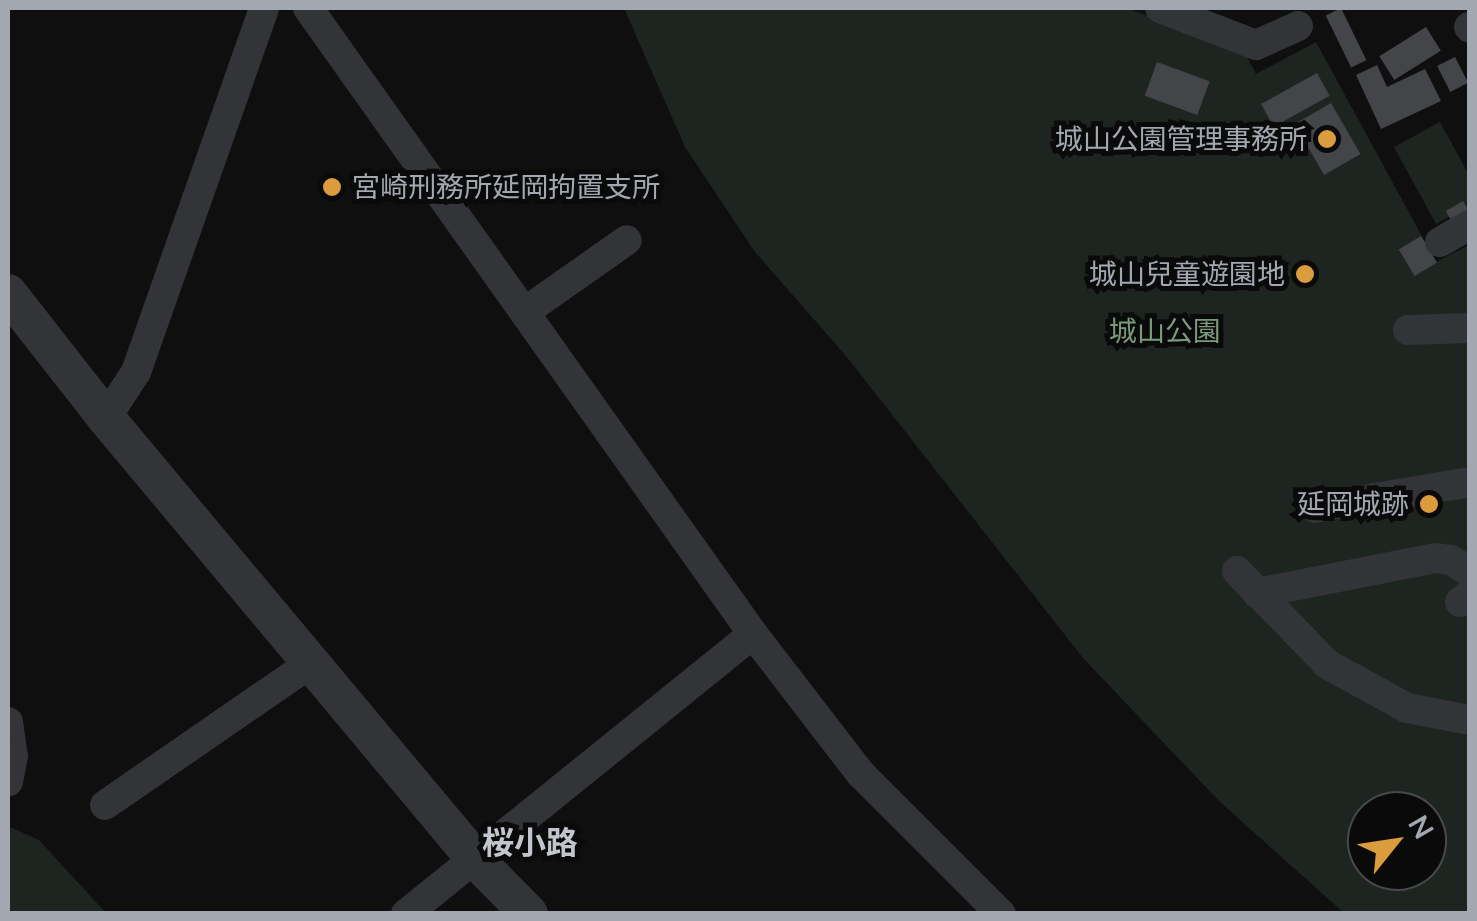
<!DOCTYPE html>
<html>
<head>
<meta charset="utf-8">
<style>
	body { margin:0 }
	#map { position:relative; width:1477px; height:921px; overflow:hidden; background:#0f0f10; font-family:Mulish,"Noto Sans JP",sans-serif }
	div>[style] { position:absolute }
	.green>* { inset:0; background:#1e241f }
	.building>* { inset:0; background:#434548; transform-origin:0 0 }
	.minor>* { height:30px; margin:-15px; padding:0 15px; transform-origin:15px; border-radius:15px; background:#333437 }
	.tertiary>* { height:38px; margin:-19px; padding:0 19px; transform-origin:19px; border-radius:19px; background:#333437 }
	.dots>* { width:28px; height:28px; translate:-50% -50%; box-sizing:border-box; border:5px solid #0a0a0b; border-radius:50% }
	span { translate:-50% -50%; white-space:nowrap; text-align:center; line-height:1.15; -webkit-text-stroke:10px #0a0a0b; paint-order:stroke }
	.poi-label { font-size:28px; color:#a2a7b0 }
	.right { translate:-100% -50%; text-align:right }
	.left { translate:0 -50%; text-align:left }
	.park-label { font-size:28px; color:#7b997b }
	.quarter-label { font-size:32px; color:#c2c6cc; font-weight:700 }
	.frame { position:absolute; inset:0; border:10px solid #a2a7b0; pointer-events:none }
	.north { position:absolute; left:1347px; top:791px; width:100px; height:100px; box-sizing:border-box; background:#0a0a0b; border:2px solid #47494d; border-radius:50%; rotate:60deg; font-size:28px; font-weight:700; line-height:40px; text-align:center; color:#a2a7b0 }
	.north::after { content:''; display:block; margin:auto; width:35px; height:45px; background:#db9c3d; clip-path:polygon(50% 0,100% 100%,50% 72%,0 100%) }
</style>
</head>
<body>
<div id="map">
	<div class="green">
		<i style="clip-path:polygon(evenodd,624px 8px,1126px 8px,1243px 49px,1256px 74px,1316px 42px,1436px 262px,1469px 245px,1469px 913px,1343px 912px,1219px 801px,1083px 658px,846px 356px,755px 252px,685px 147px,624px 8px,1367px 811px,1427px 811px,1427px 871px,1367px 871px,1367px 811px)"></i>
		<i style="clip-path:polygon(1440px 122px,1469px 175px,1469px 206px,1436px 224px,1394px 147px)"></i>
		<i style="clip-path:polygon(8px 826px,39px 840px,106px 913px,8px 913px)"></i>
	</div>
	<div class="building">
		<i style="left:1341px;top:8px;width:58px;height:17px;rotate:64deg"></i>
		<i style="left:1426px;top:27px;width:28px;height:55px;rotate:58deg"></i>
		<i style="left:1455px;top:57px;width:29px;height:20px;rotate:63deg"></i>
		<i style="left:1157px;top:62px;width:56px;height:36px;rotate:20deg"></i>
		<i style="clip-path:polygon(1377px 65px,1387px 87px,1425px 69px,1441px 101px,1381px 129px,1356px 75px)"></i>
		<i style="left:1317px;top:73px;width:26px;height:64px;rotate:61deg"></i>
		<i style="left:1331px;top:103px;width:59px;height:42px;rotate:60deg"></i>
		<i style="left:1463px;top:201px;width:14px;height:20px;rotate:60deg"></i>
		<i style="left:1421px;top:236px;width:31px;height:26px;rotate:59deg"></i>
	</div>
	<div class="minor">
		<i style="left:308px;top:8px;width:768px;rotate:54.59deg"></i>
		<i style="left:753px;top:634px;width:177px;rotate:52.4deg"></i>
		<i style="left:861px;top:774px;width:198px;rotate:45deg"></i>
		<i style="left:1160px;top:8px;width:103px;rotate:21.1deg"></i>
		<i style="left:1256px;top:45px;width:46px;rotate:-24.3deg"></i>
		<i style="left:1469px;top:27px;width:1px;rotate:45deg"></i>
		<i style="left:1440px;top:242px;width:34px;rotate:-30deg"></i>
		<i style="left:526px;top:311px;width:123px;rotate:-35.1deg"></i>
		<i style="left:1408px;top:330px;width:62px;rotate:-1.8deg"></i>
		<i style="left:106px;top:418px;width:55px;rotate:-56.9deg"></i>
		<i style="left:136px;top:372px;width:386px;rotate:-70.6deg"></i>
		<i style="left:1315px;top:508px;width:157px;rotate:-9.5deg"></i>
		<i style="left:1237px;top:571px;width:129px;rotate:45.9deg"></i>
		<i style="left:1327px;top:664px;width:91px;rotate:28.8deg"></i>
		<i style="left:1407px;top:708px;width:64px;rotate:10.8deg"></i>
		<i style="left:1257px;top:593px;width:182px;rotate:-11.1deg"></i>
		<i style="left:1436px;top:558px;width:15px;rotate:8deg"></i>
		<i style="left:1451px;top:560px;width:22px;rotate:32deg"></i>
		<i style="left:1460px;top:602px;width:13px;rotate:-39deg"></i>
		<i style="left:8px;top:722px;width:34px;rotate:82deg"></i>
		<i style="left:13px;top:756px;width:26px;rotate:101deg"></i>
		<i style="left:105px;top:805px;width:250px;rotate:-34.6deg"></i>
		<i style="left:406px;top:914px;width:446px;rotate:-38.9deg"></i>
	</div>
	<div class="tertiary">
		<i style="left:8px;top:293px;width:159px;rotate:51.9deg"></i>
		<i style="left:106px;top:418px;width:575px;rotate:50.08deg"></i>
		<i style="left:475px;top:859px;width:77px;rotate:45.5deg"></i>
	</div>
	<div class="dots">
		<i style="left:1327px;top:139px;background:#db9c3d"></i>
		<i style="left:332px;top:187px;background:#db9c3d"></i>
		<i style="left:1305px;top:274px;background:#db9c3d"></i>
		<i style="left:1429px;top:504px;background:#db9c3d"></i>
	</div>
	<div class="poi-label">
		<span class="right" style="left:1307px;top:139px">城山公園管理事務所</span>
		<span class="left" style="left:352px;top:187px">宮崎刑務所延岡拘置支所</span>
		<span class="right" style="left:1285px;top:274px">城山兒童遊園地</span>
		<span class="right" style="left:1409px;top:504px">延岡城跡</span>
	</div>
	<div class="park-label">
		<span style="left:1165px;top:331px">城山公園</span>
	</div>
	<div class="quarter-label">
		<span style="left:530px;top:842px">桜小路</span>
	</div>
	<div class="frame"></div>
	<div class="north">N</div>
</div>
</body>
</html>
